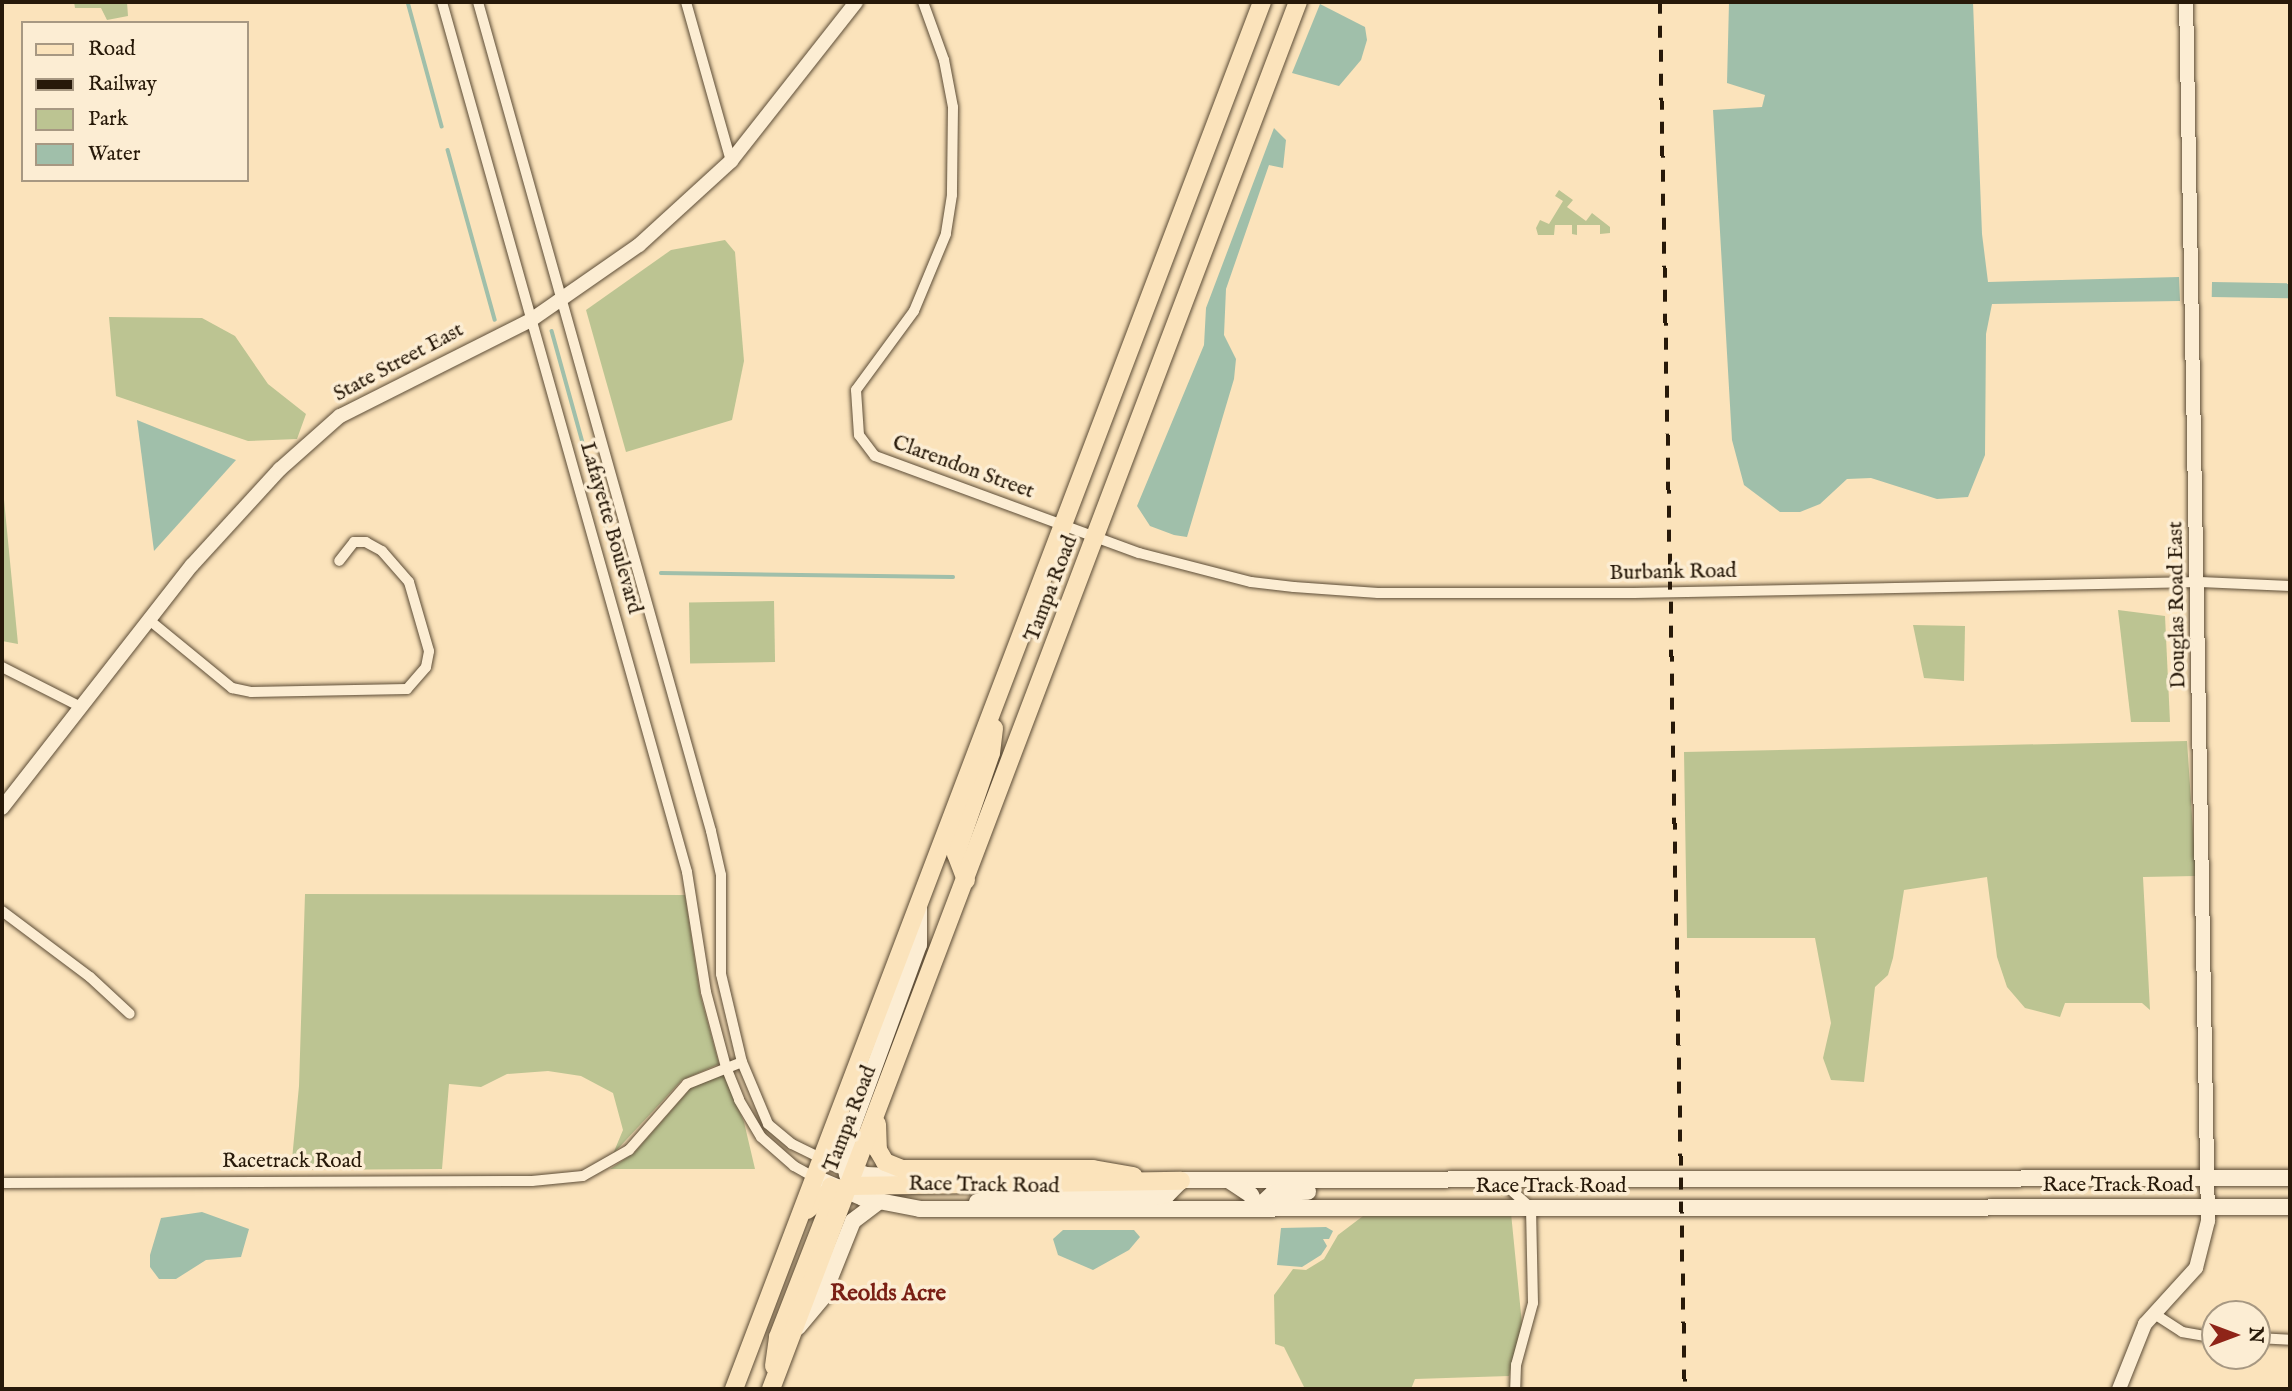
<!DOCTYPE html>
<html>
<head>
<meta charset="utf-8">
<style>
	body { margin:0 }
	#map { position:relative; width:2292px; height:1391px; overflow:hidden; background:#fbe3bb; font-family:"IM FELL English",serif }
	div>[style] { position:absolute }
	.green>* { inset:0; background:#bcc492; transform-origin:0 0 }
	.water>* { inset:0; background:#a0bfaa; transform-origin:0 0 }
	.stream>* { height:3.5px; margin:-1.75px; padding:0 1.75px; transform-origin:1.75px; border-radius:1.75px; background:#a0bfaa }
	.roads { filter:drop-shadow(0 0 2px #5c4c36) drop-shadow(0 0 2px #5c4c36) }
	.minor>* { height:10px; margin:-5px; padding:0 5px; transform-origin:5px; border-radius:5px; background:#fcedd3 }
	.tertiary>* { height:14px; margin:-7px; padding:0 7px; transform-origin:7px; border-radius:7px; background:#fcedd3 }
	.secondary>* { height:16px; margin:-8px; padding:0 8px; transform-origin:8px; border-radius:8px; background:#fcedd3 }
	.primary>* { height:18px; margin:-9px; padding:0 9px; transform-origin:9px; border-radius:9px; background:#fbe3bb }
	.rail>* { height:3.5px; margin-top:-1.75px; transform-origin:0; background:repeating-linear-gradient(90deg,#271909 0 12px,transparent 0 24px) }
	span { translate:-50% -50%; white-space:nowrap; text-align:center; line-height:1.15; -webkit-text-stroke:7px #fcedd3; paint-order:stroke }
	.street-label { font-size:21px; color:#271909 }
	.neighbourhood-label { font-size:23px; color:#7a1f14; font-weight:700 }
	.frame { position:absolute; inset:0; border:4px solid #271909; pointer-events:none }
	.legend { position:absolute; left:21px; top:21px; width:228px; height:161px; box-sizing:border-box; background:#fcedd3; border:2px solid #a79882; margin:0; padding:9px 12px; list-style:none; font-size:21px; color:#271909 }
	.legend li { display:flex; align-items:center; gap:14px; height:35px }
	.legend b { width:35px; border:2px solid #a79882 }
	.north { position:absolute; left:2201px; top:1300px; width:70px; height:70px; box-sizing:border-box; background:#fcedd3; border:2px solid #a79882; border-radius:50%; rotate:90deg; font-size:19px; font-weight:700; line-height:28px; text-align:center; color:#271909 }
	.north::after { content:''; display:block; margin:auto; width:24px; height:32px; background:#8f2418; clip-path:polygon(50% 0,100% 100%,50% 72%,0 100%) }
</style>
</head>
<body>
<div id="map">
	<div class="green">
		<i style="clip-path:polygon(74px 2px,127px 2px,128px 16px,107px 20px,101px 8px,75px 8px)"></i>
		<i style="clip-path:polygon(1559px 190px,1573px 200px,1567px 207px,1586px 221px,1592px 213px,1610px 227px,1610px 233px,1600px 234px,1600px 225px,1577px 225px,1577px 235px,1572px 234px,1572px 225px,1555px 225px,1554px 235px,1538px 235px,1536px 228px,1540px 220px,1549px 224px,1563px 201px,1555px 196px)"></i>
		<i style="clip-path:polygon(725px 240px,735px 252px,744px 361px,732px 420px,626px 452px,586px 310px,671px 250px)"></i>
		<i style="clip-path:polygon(109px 317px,202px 318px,235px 336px,268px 384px,306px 414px,297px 439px,248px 441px,116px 396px)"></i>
		<i style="clip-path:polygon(2px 479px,18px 644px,2px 641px)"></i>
		<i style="left:774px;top:601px;width:61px;height:85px;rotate:89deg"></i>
		<i style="clip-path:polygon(2118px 610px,2165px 616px,2170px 722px,2131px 722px)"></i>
		<i style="clip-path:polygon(1913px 625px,1965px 626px,1964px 681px,1924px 678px)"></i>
		<i style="clip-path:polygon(2187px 741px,2196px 876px,2143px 877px,2150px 1010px,2142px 1003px,2065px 1003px,2060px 1017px,2025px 1008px,2007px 987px,1997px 957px,1987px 877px,1904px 890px,1893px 958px,1888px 975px,1875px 987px,1864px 1082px,1831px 1080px,1823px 1058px,1831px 1023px,1815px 938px,1687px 938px,1684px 752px)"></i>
		<i style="clip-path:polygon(305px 894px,685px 895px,700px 994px,719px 1064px,682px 1080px,613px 1154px,623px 1130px,613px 1093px,581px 1076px,548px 1071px,507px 1074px,481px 1087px,449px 1084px,442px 1169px,291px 1170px,299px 1086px)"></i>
		<i style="clip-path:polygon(723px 1074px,744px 1122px,755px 1169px,610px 1169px,634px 1153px,691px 1088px)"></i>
		<i style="clip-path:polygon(1367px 1213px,1511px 1213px,1522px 1324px,1509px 1376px,1415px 1379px,1411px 1389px,1305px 1389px,1284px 1347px,1275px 1344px,1274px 1295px,1293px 1269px,1306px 1270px,1324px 1259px,1338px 1235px)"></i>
	</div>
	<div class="water">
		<i style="clip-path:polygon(1729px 2px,1973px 2px,1982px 234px,1988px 282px,2179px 277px,2180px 301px,1992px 304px,1986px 334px,1985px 455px,1968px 497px,1937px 499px,1871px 478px,1847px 479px,1820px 504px,1800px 512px,1780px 512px,1744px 485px,1732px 440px,1713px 110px,1762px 107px,1765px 95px,1727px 83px)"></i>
		<i style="clip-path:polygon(1320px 4px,1365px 27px,1367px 40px,1361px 60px,1339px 86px,1292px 73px)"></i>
		<i style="clip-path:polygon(1274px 128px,1286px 140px,1283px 168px,1269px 165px,1226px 289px,1224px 335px,1236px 359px,1234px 379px,1187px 537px,1174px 535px,1150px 526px,1137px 506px,1204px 345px,1206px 308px)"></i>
		<i style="left:2212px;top:282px;width:78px;height:15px;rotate:1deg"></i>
		<i style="clip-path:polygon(137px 420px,236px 460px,154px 551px)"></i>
		<i style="clip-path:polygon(202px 1212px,249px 1229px,241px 1257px,206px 1260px,176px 1279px,159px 1279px,150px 1267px,150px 1255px,161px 1218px)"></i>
		<i style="clip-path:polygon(1326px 1227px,1333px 1231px,1329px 1239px,1323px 1239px,1327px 1246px,1321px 1255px,1302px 1267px,1277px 1265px,1281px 1228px)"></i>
		<i style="clip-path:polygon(1063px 1230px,1134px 1230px,1140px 1237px,1129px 1250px,1093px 1270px,1058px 1255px,1053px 1239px)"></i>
	</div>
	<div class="stream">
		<i style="left:408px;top:2px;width:129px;rotate:74.7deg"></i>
		<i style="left:448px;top:150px;width:176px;rotate:74.5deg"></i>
		<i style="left:552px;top:331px;width:250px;rotate:74.5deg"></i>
		<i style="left:619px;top:572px;width:10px;rotate:6deg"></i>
		<i style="left:661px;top:573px;width:292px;rotate:0.8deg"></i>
	</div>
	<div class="roads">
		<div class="minor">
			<i style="left:442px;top:2px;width:904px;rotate:74.27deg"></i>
			<i style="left:687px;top:872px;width:121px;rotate:81deg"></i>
			<i style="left:706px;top:992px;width:78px;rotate:75.1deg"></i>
			<i style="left:726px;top:1067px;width:35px;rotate:68deg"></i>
			<i style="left:739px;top:1100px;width:43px;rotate:59.3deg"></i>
			<i style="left:761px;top:1137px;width:44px;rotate:41.3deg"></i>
			<i style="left:794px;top:1166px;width:25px;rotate:29deg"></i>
			<i style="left:478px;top:2px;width:861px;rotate:74.3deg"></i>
			<i style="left:711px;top:831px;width:45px;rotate:77.2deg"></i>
			<i style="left:721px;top:875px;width:99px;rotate:90deg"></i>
			<i style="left:721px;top:974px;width:90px;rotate:76.6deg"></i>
			<i style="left:742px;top:1062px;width:67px;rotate:67.2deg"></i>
			<i style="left:768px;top:1124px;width:31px;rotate:40deg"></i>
			<i style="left:792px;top:1144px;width:34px;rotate:26deg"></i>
			<i style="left:686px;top:2px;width:165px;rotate:74.2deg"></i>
			<i style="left:923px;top:2px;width:62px;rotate:70.1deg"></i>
			<i style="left:944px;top:60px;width:48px;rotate:79.2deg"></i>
			<i style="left:953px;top:107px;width:88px;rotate:90.7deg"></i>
			<i style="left:952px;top:195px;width:39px;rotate:99deg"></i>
			<i style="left:946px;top:234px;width:83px;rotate:112.6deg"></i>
			<i style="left:914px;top:311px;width:98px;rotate:126.3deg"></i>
			<i style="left:856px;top:390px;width:45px;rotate:86.2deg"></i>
			<i style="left:859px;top:435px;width:26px;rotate:53deg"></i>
			<i style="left:875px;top:456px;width:281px;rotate:20.2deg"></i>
			<i style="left:1139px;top:553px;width:116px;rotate:14.5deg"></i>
			<i style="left:1251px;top:582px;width:43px;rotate:6.6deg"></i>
			<i style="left:1294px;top:587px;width:84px;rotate:4.1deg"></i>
			<i style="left:1378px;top:593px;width:256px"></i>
			<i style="left:1634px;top:593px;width:566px;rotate:-1.11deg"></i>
			<i style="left:2200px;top:582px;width:90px;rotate:2.5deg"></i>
			<i style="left:148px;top:619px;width:109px;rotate:39.4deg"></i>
			<i style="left:232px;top:688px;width:19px;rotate:12deg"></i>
			<i style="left:251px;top:692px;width:156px;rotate:-1.1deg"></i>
			<i style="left:407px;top:689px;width:29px;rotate:-49deg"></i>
			<i style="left:426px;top:667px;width:16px;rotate:-79deg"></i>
			<i style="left:429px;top:651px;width:72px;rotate:-106.2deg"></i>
			<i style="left:409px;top:582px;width:41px;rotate:-131.1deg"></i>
			<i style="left:382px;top:551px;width:18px;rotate:-151deg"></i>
			<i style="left:366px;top:542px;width:12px;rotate:180deg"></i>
			<i style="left:354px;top:542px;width:24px;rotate:128deg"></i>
			<i style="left:2px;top:667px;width:86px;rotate:26.9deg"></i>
			<i style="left:2px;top:911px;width:110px;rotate:36.9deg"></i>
			<i style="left:90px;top:977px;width:54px;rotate:42.8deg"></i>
			<i style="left:1501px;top:1181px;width:40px;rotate:42deg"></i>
			<i style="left:1531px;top:1208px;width:95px;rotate:88.8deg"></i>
			<i style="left:1533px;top:1303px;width:64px;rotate:105.3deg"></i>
			<i style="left:1516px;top:1365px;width:24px;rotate:92deg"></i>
			<i style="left:2px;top:1183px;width:530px;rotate:-0.22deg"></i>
			<i style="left:532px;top:1181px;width:51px;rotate:-5.6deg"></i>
			<i style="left:583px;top:1176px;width:53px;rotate:-29.5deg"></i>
			<i style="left:629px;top:1150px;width:88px;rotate:-48.7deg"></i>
			<i style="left:687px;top:1084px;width:59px;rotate:-21.8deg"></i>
			<i style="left:2153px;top:1313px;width:35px;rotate:33deg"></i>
			<i style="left:2182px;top:1332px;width:34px;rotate:10deg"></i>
			<i style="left:2257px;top:1338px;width:33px;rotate:3deg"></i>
		</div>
		<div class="tertiary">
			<i style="left:2px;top:808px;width:308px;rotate:-52deg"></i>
			<i style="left:192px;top:565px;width:130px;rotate:-47.5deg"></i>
			<i style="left:280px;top:469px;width:80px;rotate:-41.5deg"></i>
			<i style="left:340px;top:416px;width:214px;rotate:-26.7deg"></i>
			<i style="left:531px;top:320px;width:131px;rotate:-34.8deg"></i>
			<i style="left:639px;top:245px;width:125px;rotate:-42.4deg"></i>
			<i style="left:731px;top:161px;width:202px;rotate:-51.8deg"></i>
			<i style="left:2119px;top:1389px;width:70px;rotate:-68.2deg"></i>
			<i style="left:2145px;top:1324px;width:76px;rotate:-47.7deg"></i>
			<i style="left:2196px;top:1268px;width:49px;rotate:-75.7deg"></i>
			<i style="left:2208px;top:1221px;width:1219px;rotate:-91.03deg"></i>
		</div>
		<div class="secondary">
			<i style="left:823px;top:1159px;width:46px;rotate:20.4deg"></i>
			<i style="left:866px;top:1175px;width:50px;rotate:2.3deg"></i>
			<i style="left:847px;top:1175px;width:17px;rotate:-100deg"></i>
			<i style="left:844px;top:1158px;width:23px;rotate:-77deg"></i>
			<i style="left:849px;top:1136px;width:203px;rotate:-69.9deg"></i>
			<i style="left:919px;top:945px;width:38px;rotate:-90deg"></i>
			<i style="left:816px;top:1178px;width:51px;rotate:23.1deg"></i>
			<i style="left:863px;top:1198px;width:58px;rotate:10.9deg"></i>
			<i style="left:920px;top:1209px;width:1370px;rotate:-0.08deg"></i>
			<i style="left:1169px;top:1180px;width:1121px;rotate:-0.1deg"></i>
			<i style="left:1230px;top:1181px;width:25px;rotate:34deg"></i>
			<i style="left:1251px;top:1195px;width:14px;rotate:65deg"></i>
			<i style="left:1257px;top:1208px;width:22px;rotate:-43deg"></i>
			<i style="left:1273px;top:1193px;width:35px;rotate:-2deg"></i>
			<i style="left:977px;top:1202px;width:20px;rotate:-15deg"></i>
			<i style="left:996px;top:1197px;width:161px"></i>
			<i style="left:1157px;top:1197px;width:10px;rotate:-11deg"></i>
			<i style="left:1167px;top:1195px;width:20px;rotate:-45deg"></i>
			<i style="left:798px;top:1327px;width:38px;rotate:-50deg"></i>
			<i style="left:822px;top:1298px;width:83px;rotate:-68.1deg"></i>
			<i style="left:853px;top:1221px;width:31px;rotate:-37deg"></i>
		</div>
		<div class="primary">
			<i style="left:966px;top:880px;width:28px;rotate:-111deg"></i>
			<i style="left:956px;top:854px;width:107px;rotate:-70.9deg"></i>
			<i style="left:991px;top:753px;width:25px;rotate:-83deg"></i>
			<i style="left:877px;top:1124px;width:26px;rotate:88deg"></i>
			<i style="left:878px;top:1150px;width:14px;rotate:60deg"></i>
			<i style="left:885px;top:1162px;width:18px;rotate:22deg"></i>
			<i style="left:902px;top:1169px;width:191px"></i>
			<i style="left:1093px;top:1169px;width:41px;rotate:9.9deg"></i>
			<i style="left:807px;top:1210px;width:30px;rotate:-40deg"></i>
			<i style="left:830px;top:1191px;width:21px;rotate:-14deg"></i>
			<i style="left:850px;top:1186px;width:331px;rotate:-0.9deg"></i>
			<i style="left:774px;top:1366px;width:29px;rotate:-82deg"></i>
			<i style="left:778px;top:1337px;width:135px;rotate:-68.7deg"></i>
			<i style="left:827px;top:1211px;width:25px;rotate:-81deg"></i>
			<i style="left:734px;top:1389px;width:1484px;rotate:-69.16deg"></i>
			<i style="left:771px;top:1389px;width:1484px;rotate:-69.2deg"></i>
		</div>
	</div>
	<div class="rail">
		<i style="left:1660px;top:2px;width:1387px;rotate:88.97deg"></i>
	</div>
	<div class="street-label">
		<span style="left:399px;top:363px;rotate:-28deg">State Street East</span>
		<span style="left:963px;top:468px;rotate:20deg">Clarendon Street</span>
		<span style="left:610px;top:528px;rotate:74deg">Lafayette Boulevard</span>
		<span style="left:1673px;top:573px;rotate:-1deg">Burbank Road</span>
		<span style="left:1052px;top:589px;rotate:-69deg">Tampa Road</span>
		<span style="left:2178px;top:605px;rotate:-91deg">Douglas Road East</span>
		<span style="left:851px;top:1119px;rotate:-69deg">Tampa Road</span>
		<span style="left:292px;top:1162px">Racetrack Road</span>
		<span style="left:984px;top:1186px;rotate:1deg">Race Track Road</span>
		<span style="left:2118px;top:1186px">Race Track Road</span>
		<span style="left:1551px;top:1187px">Race Track Road</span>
	</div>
	<div class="neighbourhood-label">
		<span style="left:888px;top:1294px">Reolds Acre</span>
	</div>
	<div class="frame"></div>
	<ul class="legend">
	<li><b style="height:9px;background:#fbe3bb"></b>Road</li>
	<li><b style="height:9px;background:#271909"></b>Railway</li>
	<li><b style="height:19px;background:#bcc492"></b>Park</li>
	<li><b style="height:19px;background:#a0bfaa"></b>Water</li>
	</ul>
	<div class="north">N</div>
</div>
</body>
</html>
